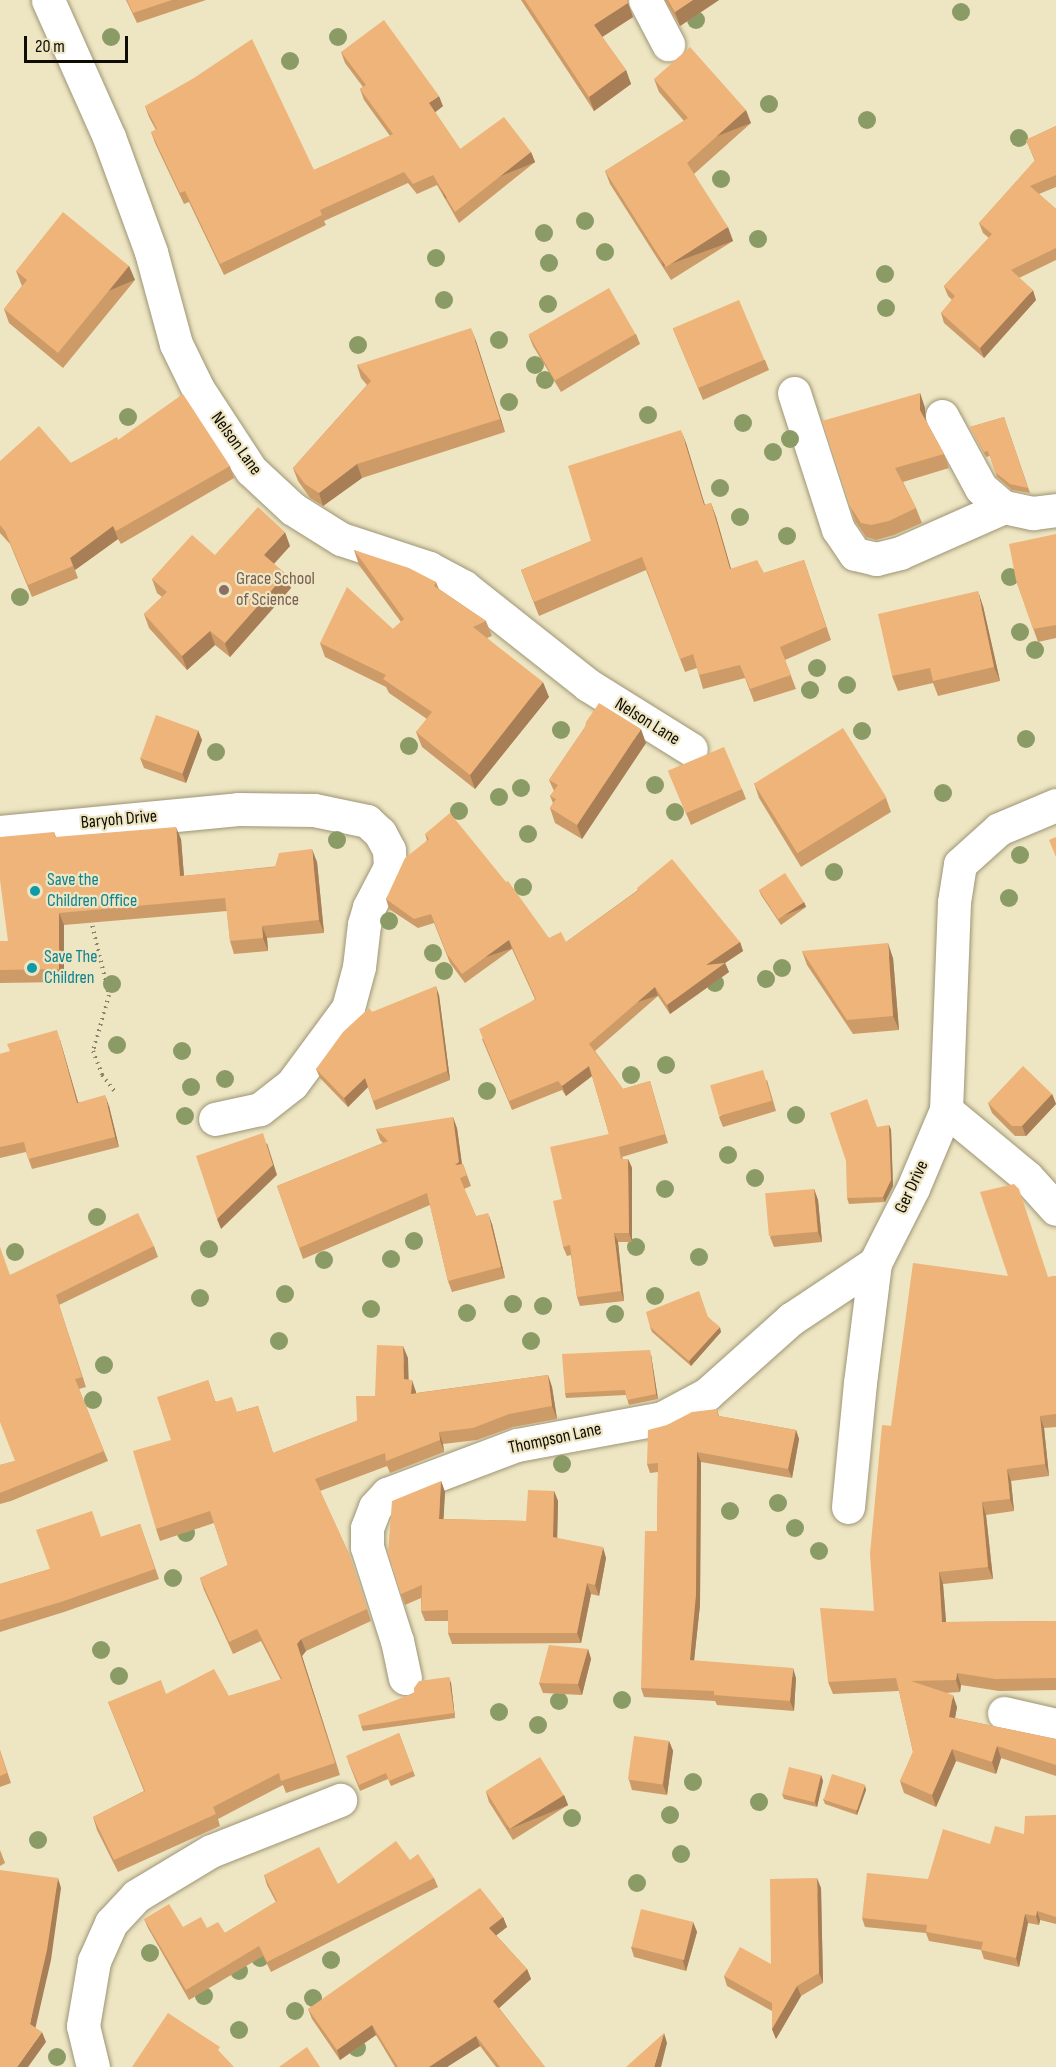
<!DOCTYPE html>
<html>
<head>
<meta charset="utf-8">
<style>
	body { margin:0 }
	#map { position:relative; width:1056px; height:2067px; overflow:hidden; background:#eee5c3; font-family:"Sofia Sans Condensed",sans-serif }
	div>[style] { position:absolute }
	.path>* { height:4px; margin-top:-2px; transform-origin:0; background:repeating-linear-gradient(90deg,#89836c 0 1.5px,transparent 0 6px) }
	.roads { filter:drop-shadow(0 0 2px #9d9574) drop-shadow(0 0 2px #9d9574) }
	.street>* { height:33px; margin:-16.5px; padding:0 16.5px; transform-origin:16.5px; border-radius:16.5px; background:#fff }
	.trees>* { width:18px; height:18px; margin:-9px; border-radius:50%; background:#8b9b66 }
	.wall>* { inset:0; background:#cd9b68 }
	.shaded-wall>* { inset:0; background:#a77e55; transform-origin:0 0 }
	.building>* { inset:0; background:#eeb479; transform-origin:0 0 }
	.dots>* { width:16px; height:16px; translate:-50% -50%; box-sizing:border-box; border:3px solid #eee5c3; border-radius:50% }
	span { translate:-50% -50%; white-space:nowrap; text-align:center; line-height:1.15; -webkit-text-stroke:4.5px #eee5c3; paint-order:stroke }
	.street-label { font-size:18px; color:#0f0c02 }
	.education-label { font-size:18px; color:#785e54 }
	.left { translate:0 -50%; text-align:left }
	.culture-label { font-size:18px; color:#0d838f }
	.scale { position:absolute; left:24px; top:36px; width:104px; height:27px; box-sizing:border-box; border:3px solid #0f0c02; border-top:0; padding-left:8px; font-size:18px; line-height:21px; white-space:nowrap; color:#0f0c02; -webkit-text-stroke:4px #eee5c3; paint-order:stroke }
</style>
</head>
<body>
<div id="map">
	<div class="path">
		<i style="left:91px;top:920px;width:77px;rotate:76.5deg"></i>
		<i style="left:109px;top:995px;width:58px;rotate:105.9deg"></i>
		<i style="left:93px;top:1051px;width:26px;rotate:69deg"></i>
		<i style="left:102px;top:1075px;width:23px;rotate:52deg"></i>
	</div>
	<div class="roads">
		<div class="street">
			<i style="left:48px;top:0;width:150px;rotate:66deg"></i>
			<i style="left:109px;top:137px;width:122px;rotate:69.9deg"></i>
			<i style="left:151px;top:252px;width:95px;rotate:74.8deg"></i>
			<i style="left:176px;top:344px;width:50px;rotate:63.9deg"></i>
			<i style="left:198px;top:389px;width:97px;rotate:56.8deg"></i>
			<i style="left:251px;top:470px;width:57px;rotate:42.9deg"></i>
			<i style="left:293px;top:509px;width:57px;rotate:32deg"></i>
			<i style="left:341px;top:539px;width:93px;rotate:18.2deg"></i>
			<i style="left:429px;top:568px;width:40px;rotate:28deg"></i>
			<i style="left:464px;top:587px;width:158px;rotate:38.3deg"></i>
			<i style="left:588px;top:685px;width:121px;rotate:31.9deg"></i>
			<i style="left:645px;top:0;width:50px;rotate:62.4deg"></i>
			<i style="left:794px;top:393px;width:143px;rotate:72.1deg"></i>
			<i style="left:838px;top:529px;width:30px;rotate:56deg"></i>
			<i style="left:855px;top:554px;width:22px;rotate:13deg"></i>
			<i style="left:876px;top:559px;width:25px;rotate:-14deg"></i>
			<i style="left:900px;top:553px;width:114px;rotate:-23.9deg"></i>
			<i style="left:942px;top:416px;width:82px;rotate:61.6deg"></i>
			<i style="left:981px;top:488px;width:30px;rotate:40deg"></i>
			<i style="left:1004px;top:507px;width:30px;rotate:12deg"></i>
			<i style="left:1033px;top:513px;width:23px;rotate:-7deg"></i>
			<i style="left:0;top:832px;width:239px;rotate:-5.5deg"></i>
			<i style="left:238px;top:809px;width:76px;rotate:0.8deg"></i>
			<i style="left:314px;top:810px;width:54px;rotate:11.7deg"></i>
			<i style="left:367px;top:821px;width:18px;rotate:43deg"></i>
			<i style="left:380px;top:833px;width:19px;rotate:62deg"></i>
			<i style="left:389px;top:850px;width:17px;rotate:87deg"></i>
			<i style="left:390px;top:867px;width:45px;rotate:117.7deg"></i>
			<i style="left:369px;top:907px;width:18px;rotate:106deg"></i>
			<i style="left:364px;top:924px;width:43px;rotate:96.6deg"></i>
			<i style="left:359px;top:967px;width:42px;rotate:105deg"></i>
			<i style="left:348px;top:1008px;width:94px;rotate:126.4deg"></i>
			<i style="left:292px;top:1084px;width:41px;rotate:142deg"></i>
			<i style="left:260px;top:1109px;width:46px;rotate:167.5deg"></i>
			<i style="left:946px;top:1110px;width:105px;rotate:39.6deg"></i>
			<i style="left:1027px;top:1177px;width:43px;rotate:47.8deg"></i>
			<i style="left:848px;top:1507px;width:125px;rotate:-84.5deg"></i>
			<i style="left:860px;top:1383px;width:121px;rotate:-82.9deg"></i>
			<i style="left:875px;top:1263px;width:84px;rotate:-63.1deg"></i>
			<i style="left:913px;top:1188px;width:85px;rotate:-67.1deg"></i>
			<i style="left:946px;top:1110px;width:208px;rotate:-87.8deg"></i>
			<i style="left:954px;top:902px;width:38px;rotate:-81deg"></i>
			<i style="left:960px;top:864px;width:52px;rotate:-41.9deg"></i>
			<i style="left:999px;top:829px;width:62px;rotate:-22.8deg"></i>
			<i style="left:405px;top:1678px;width:38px;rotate:-102deg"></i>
			<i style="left:397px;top:1641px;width:99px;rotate:-107.7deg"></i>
			<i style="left:367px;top:1547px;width:19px;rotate:-90deg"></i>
			<i style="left:367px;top:1528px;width:22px;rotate:-69deg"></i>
			<i style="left:375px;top:1507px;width:18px;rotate:-47deg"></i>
			<i style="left:387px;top:1494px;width:139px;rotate:-20.7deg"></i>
			<i style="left:517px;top:1445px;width:147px;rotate:-10.5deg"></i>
			<i style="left:662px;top:1418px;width:51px;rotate:-28.1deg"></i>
			<i style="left:707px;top:1394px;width:113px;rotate:-41.8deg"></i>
			<i style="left:791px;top:1319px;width:101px;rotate:-33.7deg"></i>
			<i style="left:1004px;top:1713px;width:53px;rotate:13deg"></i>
			<i style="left:93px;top:2067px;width:42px;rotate:-103.7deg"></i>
			<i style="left:83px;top:2026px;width:66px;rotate:-80.4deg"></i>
			<i style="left:94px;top:1961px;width:42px;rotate:-65.9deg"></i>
			<i style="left:111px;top:1923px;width:37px;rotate:-47deg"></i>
			<i style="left:136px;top:1896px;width:87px;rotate:-31deg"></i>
			<i style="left:211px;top:1851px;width:139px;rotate:-21.6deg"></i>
		</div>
	</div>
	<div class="trees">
		<i style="left:961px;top:12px"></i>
		<i style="left:696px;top:20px"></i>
		<i style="left:111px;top:37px"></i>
		<i style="left:338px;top:37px"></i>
		<i style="left:290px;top:61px"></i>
		<i style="left:769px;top:104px"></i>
		<i style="left:867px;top:120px"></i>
		<i style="left:1019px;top:138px"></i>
		<i style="left:721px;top:179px"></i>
		<i style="left:585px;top:221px"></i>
		<i style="left:544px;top:233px"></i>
		<i style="left:758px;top:239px"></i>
		<i style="left:605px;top:252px"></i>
		<i style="left:436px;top:258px"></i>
		<i style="left:549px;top:263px"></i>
		<i style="left:885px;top:274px"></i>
		<i style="left:444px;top:300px"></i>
		<i style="left:548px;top:304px"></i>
		<i style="left:886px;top:308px"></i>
		<i style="left:499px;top:340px"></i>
		<i style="left:358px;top:345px"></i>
		<i style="left:535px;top:365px"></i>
		<i style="left:545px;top:380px"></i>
		<i style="left:509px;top:402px"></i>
		<i style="left:648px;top:415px"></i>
		<i style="left:128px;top:417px"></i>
		<i style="left:743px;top:423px"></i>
		<i style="left:790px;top:439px"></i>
		<i style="left:773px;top:452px"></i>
		<i style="left:720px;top:488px"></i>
		<i style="left:740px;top:517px"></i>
		<i style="left:787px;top:536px"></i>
		<i style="left:1010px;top:577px"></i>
		<i style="left:20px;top:597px"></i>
		<i style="left:1020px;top:632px"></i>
		<i style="left:1035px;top:650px"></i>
		<i style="left:817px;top:668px"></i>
		<i style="left:847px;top:685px"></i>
		<i style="left:810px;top:690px"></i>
		<i style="left:561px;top:730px"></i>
		<i style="left:862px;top:731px"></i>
		<i style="left:1026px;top:739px"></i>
		<i style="left:409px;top:746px"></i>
		<i style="left:216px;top:752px"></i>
		<i style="left:655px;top:785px"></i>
		<i style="left:521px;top:788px"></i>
		<i style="left:943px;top:793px"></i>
		<i style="left:499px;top:797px"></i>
		<i style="left:459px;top:811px"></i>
		<i style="left:675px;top:812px"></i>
		<i style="left:528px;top:834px"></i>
		<i style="left:337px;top:840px"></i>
		<i style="left:1020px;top:855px"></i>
		<i style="left:834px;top:872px"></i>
		<i style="left:523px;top:887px"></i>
		<i style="left:1009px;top:898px"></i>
		<i style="left:389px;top:921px"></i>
		<i style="left:433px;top:953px"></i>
		<i style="left:782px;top:968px"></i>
		<i style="left:444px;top:971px"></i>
		<i style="left:766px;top:979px"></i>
		<i style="left:715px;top:983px"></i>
		<i style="left:112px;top:984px"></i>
		<i style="left:117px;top:1045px"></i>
		<i style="left:182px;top:1051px"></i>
		<i style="left:666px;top:1065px"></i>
		<i style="left:631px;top:1075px"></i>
		<i style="left:225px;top:1079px"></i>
		<i style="left:191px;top:1087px"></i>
		<i style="left:487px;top:1091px"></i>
		<i style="left:796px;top:1115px"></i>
		<i style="left:185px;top:1116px"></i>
		<i style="left:728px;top:1155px"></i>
		<i style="left:755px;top:1178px"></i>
		<i style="left:665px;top:1189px"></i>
		<i style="left:97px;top:1217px"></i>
		<i style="left:414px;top:1241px"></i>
		<i style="left:636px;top:1247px"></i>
		<i style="left:209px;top:1249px"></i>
		<i style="left:15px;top:1252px"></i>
		<i style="left:699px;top:1257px"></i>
		<i style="left:391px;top:1259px"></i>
		<i style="left:324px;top:1260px"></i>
		<i style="left:285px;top:1294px"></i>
		<i style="left:655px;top:1296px"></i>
		<i style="left:200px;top:1298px"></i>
		<i style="left:513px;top:1304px"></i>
		<i style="left:543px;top:1306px"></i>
		<i style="left:371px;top:1309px"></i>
		<i style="left:467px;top:1313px"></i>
		<i style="left:615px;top:1314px"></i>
		<i style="left:279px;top:1341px"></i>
		<i style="left:531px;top:1341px"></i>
		<i style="left:104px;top:1365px"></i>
		<i style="left:93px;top:1400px"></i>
		<i style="left:562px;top:1464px"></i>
		<i style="left:778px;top:1503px"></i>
		<i style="left:730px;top:1511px"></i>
		<i style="left:795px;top:1528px"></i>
		<i style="left:186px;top:1533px"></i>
		<i style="left:819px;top:1551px"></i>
		<i style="left:173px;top:1578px"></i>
		<i style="left:101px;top:1650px"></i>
		<i style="left:119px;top:1676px"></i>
		<i style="left:622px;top:1700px"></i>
		<i style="left:559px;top:1701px"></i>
		<i style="left:499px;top:1712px"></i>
		<i style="left:538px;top:1725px"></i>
		<i style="left:693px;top:1782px"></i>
		<i style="left:759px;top:1802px"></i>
		<i style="left:670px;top:1815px"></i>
		<i style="left:572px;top:1818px"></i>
		<i style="left:38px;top:1840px"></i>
		<i style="left:681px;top:1854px"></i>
		<i style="left:637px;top:1883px"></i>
		<i style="left:150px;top:1953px"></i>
		<i style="left:260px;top:1958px"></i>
		<i style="left:331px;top:1960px"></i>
		<i style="left:239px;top:1971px"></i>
		<i style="left:204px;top:1996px"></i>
		<i style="left:313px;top:1998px"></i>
		<i style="left:295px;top:2011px"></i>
		<i style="left:239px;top:2030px"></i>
		<i style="left:357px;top:2048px"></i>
		<i style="left:57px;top:2057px"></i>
	</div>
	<div class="wall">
		<i style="clip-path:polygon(126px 0,206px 0,137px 23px)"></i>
		<i style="clip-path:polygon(521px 0,627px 0,633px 17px,602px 37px,626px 70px,631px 84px,594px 111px)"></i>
		<i style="clip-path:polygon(665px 0,719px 0,680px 26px)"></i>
		<i style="clip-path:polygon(341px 52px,443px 106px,435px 112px,460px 149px,531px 152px,535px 162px,459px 223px,437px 185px,417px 194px,408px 183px,324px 221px,326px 225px,224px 275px,189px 202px,184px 204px,155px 143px,151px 132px,156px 130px,149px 117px,145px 106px,314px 170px,390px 136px,364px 100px,360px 89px,363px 87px,345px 63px)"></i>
		<i style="clip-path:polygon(654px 79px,751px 123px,694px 174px,733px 241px,671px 280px,610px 184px,605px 171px,684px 121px,659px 92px)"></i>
		<i style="clip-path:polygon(1056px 126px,1056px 187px,1039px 194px,1056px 209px,1056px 260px,1019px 278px,1036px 300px,984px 358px,944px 323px,941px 313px,952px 300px,948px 296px,944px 286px,989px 238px,983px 233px,979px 223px,1035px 161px,1026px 140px)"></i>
		<i style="clip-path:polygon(129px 266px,135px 280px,63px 368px,9px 323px,4px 309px,22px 286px,16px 271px)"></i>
		<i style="clip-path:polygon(673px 329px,765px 360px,769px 370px,703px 400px)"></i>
		<i style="clip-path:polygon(636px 334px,640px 344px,561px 392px,533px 346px,529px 336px)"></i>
		<i style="clip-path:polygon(476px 341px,505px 432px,362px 478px,323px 506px,310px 498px,298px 481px,293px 468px,367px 385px,361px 378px,357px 365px)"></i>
		<i style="clip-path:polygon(920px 393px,925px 408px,925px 420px,944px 454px,949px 468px,903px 482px,916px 508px,922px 523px,894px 535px,876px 540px,866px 537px,855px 521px,850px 506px)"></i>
		<i style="clip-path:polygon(1004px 417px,1030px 493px,1012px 490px,997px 477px,990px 456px,986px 457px,970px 427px)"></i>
		<i style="clip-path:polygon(118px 440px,230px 466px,234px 478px,121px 544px,118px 539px,75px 570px,78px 578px,32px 597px,10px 544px,0 533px,0 461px,71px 463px)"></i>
		<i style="clip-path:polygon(686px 443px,705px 505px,711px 503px,716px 517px,731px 569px,764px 573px,804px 560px,831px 640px,785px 660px,796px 689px,754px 702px,745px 678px,703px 689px,697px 668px,685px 672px,646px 570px,539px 616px,521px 570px,591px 541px)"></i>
		<i style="clip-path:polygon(1056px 534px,1056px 638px,1038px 642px,1016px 580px)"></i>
		<i style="clip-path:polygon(290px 546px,274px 564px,291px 588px,230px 657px,215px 645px,187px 670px,149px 628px,144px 614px,162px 597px,157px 593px,152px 579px,215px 555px)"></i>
		<i style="clip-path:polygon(354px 550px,436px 582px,439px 589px,486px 621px,492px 636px,487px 638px,549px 697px,475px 789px,422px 747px,416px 732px,427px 719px,389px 693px,386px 687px,325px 657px,320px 643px,393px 629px,401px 622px,359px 565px)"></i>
		<i style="clip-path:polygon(983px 606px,1000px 681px,938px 696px,933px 683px,898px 691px,892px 676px)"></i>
		<i style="clip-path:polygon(585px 727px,646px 743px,582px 839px,555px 823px,550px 808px,553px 803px,550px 796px,554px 791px,549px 780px)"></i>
		<i style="clip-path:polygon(202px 740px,186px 783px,144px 768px,140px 758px)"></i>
		<i style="clip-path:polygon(669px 773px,742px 789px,746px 799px,691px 825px)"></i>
		<i style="clip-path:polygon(754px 783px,886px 798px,891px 812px,801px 867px,759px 798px)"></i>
		<i style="clip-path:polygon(54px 832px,56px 837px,181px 839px,184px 876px,317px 862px,324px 933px,267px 938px,268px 951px,234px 954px,230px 941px,227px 911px,64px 925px,64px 982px,0 983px,0 941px,8px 941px)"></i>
		<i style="clip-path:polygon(425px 834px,549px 938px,566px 942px,638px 890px,637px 888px,740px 942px,743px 951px,725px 963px,729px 972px,670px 1014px,658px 996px,595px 1051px,623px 1089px,650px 1081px,668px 1143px,622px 1157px,623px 1159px,628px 1159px,632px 1168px,632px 1242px,618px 1242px,624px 1301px,580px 1306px,577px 1297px,571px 1255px,567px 1256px,563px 1247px,562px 1199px,609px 1134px,592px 1076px,566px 1096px,562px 1090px,512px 1110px,482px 1039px,535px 999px,512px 949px,465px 983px,450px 963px,434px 923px,418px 928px,389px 909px,386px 899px,427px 840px)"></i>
		<i style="clip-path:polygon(759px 890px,804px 902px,806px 907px,781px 925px,761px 895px)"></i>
		<i style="clip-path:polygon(802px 951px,893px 958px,899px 1030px,853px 1034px,807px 965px)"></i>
		<i style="clip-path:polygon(439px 995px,450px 1080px,376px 1110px,368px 1087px,348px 1107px,320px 1078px,316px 1069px,372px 1012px)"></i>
		<i style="clip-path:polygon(60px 1040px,78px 1102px,109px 1106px,119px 1147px,32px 1169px,26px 1152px,0 1158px,0 1054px)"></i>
		<i style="clip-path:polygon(767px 1080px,776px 1111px,723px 1127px,719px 1117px)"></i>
		<i style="clip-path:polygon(1052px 1094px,1056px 1104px,1026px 1136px,1015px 1136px,992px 1113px,988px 1103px)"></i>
		<i style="clip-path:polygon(889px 1125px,891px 1130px,893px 1186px,885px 1202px,849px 1204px,847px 1198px)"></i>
		<i style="clip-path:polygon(457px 1128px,462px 1164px,463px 1164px,471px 1186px,464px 1189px,476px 1216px,492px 1224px,505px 1278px,452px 1292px,448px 1281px,430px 1205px,303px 1259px,277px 1186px,383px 1143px,380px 1140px,376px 1129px)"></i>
		<i style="clip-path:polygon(814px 1189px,818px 1200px,822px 1242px,774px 1247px,770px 1237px)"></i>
		<i style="clip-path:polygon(154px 1246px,158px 1257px,59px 1305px,86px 1387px,79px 1389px,108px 1461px,11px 1501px,0 1504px,0 1465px,15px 1461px,10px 1275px)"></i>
		<i style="clip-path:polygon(1008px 1276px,1049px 1277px,1056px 1276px,1056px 1427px,1044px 1428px,1049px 1476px,1011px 1481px,1014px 1511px,986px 1515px,993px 1579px,943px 1584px,946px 1622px,1056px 1621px,1056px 1690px,999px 1691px,961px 1685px,960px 1692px,946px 1693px,957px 1707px,955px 1718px,1056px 1739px,1056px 1776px,1001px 1758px,996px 1774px,956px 1761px,936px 1807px,904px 1793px,900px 1781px,913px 1752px,899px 1691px,833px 1694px,828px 1682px,874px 1611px,891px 1426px)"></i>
		<i style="clip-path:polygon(708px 1317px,721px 1332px,691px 1366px,652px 1332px,650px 1327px)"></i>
		<i style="clip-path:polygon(651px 1355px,658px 1399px,629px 1405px,626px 1395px,566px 1398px,565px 1393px)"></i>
		<i style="clip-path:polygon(408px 1358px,408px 1379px,416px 1392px,416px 1393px,548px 1375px,552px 1387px,557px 1419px,513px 1427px,477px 1440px,443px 1444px,444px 1452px,390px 1473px,387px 1466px,320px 1491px,349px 1554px,371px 1621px,306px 1651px,302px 1656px,340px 1775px,286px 1793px,283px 1785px,218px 1819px,220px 1826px,118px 1872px,97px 1830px,93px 1817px,144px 1791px,108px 1702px,166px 1694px,229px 1696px,281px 1680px,261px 1641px,233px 1654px,204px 1590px,200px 1578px,228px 1565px,214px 1523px,160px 1541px,156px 1529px,171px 1440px,208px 1380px,215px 1401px,237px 1412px,258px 1406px,273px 1453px,357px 1421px,375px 1396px)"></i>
		<i style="clip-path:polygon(717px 1409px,719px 1416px,796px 1430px,799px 1439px,792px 1478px,701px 1462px,700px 1605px,694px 1661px,796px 1678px,794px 1711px,717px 1705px,715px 1701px,644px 1697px,641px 1688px,657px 1531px,658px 1472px,650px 1473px,647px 1464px,667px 1425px)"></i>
		<i style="clip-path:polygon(441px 1481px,445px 1492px,443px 1519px,526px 1521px,554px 1491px,558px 1501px,557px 1538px,606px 1558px,599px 1596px,591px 1594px,581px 1643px,452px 1644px,448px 1633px,448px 1621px,425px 1621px,421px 1611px,421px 1598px,405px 1605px,401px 1594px)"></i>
		<i style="clip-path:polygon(140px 1524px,159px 1579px,64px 1612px,0 1632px,0 1584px,50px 1569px,101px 1537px)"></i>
		<i style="clip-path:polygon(588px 1649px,591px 1659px,582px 1695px,543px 1693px,539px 1683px)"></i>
		<i style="clip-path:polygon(451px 1683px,455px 1718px,363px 1731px,361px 1726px,414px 1693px)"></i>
		<i style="clip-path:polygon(399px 1733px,415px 1776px,391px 1786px,388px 1779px,360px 1791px,348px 1761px)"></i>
		<i style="clip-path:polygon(669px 1741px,673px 1751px,667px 1795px,632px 1790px,629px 1780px)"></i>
		<i style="clip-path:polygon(0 1750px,11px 1783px,0 1787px)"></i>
		<i style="clip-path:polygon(821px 1775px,823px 1781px,817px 1807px,784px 1799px,782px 1794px)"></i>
		<i style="clip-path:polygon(866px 1790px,857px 1815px,825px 1804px,823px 1799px)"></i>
		<i style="clip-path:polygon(486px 1792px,564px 1795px,568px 1805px,513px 1840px,489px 1802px)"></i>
		<i style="clip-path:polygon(1056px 1815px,1056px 1924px,1040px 1920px,1039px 1925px,1028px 1923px,1019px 1967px,984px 1959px,981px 1950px,929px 1941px,926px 1933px,865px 1927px,862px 1918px,928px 1879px,990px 1844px,1024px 1834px)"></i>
		<i style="clip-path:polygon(0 1850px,5px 1863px,0 1866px)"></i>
		<i style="clip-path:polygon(410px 1860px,434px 1878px,438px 1887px,271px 1972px,263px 1956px,189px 2000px,148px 1928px,144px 1919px,183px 1927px,207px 1928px,225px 1933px,276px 1902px,267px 1885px,264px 1875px,338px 1884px)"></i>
		<i style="clip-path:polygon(821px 1888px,823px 1983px,801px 1996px,776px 2039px,772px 2029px,772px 2011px,727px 1986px,724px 1976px,771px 1964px)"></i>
		<i style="clip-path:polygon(503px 1917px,507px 1927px,496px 1935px,527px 1969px,531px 1979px,499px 2008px,545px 2067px,496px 2067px,480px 2046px,447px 2067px,395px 2067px,376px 2035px,340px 2060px,312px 2019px,308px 2009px)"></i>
		<i style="clip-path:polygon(693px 1922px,697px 1932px,686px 1971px,634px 1957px,631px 1947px)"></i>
	</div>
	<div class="shaded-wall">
		<i style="clip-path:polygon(627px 0,633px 17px,599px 39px,594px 25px)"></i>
		<i style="clip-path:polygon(693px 0,719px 0,680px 26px,675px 12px)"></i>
		<i style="clip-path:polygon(626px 70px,631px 84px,594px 111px,589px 97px)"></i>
		<i style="clip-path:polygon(439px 96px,443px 106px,433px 114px,429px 103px)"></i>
		<i style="left:746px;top:110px;width:14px;height:79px;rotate:69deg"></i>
		<i style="left:531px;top:152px;width:11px;height:97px;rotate:68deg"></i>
		<i style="left:728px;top:227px;width:15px;height:74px;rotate:70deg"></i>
		<i style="left:129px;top:266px;width:15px;height:112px;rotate:67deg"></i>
		<i style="clip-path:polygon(1033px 290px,1036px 300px,984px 358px,980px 348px)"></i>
		<i style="clip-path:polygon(471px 328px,476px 341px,505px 432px,500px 419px)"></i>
		<i style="clip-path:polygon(920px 393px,925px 408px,926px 425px,920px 410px)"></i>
		<i style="clip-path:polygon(681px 430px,686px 443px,709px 519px,704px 505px)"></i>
		<i style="clip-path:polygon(357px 464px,362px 478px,323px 506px,319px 493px)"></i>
		<i style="clip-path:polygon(711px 503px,716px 517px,735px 583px,730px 569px)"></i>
		<i style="clip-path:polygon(113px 526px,118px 539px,75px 570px,70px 558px)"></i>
		<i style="clip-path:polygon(285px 532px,290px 546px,269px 569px,264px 555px)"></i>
		<i style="clip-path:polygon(286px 574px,291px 588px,230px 657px,225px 643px)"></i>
		<i style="clip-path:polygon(978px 591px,983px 606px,1000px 681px,994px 667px)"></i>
		<i style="clip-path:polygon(210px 631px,215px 645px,187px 670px,182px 656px)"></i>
		<i style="clip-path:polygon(543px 682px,549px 697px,475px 789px,470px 775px)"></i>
		<i style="clip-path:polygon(641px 729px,646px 743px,582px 839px,577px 825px)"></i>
		<i style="clip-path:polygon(198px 730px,202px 740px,186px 783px,182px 773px)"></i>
		<i style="clip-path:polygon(176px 827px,181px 839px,185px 889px,180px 876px)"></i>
		<i style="clip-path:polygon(312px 849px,317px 862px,324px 933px,319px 920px)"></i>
		<i style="left:804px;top:902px;width:5px;height:31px;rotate:68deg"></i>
		<i style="clip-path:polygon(59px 913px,64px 925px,64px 982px,59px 969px)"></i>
		<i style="clip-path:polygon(262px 926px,267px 938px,268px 951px,263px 938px)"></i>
		<i style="left:509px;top:940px;width:9px;height:58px;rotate:72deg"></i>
		<i style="clip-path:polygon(740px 942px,743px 951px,725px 963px,729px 972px,670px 1014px,667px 1005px,706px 965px)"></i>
		<i style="clip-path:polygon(888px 943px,893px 958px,899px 1030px,893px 1016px)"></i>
		<i style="clip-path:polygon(436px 986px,439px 995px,450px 1080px,447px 1071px)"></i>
		<i style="left:655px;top:987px;width:9px;height:87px;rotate:72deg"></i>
		<i style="clip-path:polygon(57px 1030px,60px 1040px,81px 1113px,77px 1103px)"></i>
		<i style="clip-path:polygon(589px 1066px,592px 1076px,566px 1096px,562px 1086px)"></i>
		<i style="clip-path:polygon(365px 1078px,368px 1087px,348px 1107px,344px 1098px)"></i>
		<i style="clip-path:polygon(1052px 1094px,1056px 1104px,1026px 1136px,1022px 1126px)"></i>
		<i style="clip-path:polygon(105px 1095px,109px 1106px,119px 1147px,115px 1137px)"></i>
		<i style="clip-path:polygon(453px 1117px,457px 1128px,463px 1173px,455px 1165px)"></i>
		<i style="clip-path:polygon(889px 1125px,891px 1130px,893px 1186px,885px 1202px,883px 1197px)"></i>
		<i style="clip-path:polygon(267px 1143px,277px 1175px,221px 1229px,217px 1219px)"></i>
		<i style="clip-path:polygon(628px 1159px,632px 1168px,632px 1242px,629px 1233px)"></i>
		<i style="clip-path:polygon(814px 1189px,818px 1200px,822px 1242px,818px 1232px)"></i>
		<i style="clip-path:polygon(488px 1213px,492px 1224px,505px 1278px,501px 1267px)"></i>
		<i style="clip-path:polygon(614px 1233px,618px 1242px,624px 1301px,621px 1291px)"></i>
		<i style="clip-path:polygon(720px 1327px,721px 1332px,691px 1366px,689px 1361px)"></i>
		<i style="clip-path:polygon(403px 1346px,408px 1358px,409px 1391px,404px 1379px)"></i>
		<i style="clip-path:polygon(650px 1350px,651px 1355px,658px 1399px,656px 1394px)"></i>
		<i style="clip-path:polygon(548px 1375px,552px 1387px,557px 1419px,552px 1406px)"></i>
		<i style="clip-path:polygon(412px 1380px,416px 1392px,415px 1406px,411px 1394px)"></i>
		<i style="clip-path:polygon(1040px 1416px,1044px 1428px,1049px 1476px,1045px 1464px)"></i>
		<i style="clip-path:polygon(796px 1430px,799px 1439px,792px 1478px,788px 1469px)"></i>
		<i style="clip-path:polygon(439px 1432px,443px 1444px,444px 1452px,440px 1440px)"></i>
		<i style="clip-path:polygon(697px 1452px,701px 1462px,700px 1605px,693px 1670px,690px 1660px)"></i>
		<i style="clip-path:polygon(1007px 1469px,1011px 1481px,1014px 1511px,1010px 1499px)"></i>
		<i style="clip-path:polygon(441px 1481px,445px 1492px,443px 1530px,439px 1519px)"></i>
		<i style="clip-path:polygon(554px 1491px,558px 1501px,557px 1548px,553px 1537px)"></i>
		<i style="clip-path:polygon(982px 1502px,986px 1515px,993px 1579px,988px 1567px)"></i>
		<i style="clip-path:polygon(603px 1547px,606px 1558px,599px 1596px,595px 1585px)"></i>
		<i style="clip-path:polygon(939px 1572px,943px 1584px,947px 1634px,942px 1622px)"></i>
		<i style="clip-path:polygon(587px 1583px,591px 1594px,581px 1643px,577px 1633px)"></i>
		<i style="clip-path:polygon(301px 1639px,306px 1651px,302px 1656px,340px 1775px,297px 1644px)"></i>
		<i style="clip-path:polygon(588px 1649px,591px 1659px,582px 1695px,578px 1684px)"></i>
		<i style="clip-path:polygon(793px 1668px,796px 1678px,794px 1711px,790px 1701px)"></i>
		<i style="clip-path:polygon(957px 1673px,961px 1685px,960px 1692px,956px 1680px)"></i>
		<i style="clip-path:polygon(449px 1677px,451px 1683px,455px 1718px,454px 1713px)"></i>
		<i style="clip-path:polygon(953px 1695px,957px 1707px,953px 1729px,949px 1717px)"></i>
		<i style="clip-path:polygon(669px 1741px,673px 1751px,667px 1795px,663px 1785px)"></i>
		<i style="clip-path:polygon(997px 1746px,1001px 1758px,996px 1774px,992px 1762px)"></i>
		<i style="clip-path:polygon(952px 1749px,956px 1761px,936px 1807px,932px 1795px)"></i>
		<i style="clip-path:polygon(821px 1775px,823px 1781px,817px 1807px,815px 1802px)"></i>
		<i style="clip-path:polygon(865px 1785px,866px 1790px,857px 1815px,856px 1810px)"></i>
		<i style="left:564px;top:1795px;width:11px;height:64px;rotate:68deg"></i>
		<i style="clip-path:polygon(58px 1878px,61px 1888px,51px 1960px,34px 2034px,30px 2024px)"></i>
		<i style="clip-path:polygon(817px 1878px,821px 1888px,823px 1983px,819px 1973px)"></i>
		<i style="clip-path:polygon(1037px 1911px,1040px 1920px,1039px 1925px,1036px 1916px)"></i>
		<i style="clip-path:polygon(1025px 1914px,1028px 1923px,1019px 1967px,1016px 1958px)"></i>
		<i style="clip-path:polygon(503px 1917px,507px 1927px,493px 1938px,489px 1928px)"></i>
		<i style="clip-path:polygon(693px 1922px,697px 1932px,686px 1971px,683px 1961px)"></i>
		<i style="clip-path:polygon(527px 1969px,531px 1979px,497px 2010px,493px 2001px)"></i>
		<i style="clip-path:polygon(797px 1986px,801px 1996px,776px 2039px,772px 2029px)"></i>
		<i style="clip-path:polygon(372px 2025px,376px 2035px,340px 2060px,337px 2050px)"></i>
		<i style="clip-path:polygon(42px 2032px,46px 2042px,28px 2067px,17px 2067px)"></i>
		<i style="clip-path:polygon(664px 2033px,667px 2043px,661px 2067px,654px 2067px)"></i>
		<i style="clip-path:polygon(476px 2036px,480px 2046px,447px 2067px,429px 2067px)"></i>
	</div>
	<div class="building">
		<i style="clip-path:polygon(127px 0,172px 0,133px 13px)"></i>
		<i style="clip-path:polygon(525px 0,627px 0,628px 3px,594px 25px,626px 70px,589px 97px)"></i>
		<i style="clip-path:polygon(668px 0,693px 0,675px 12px)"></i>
		<i style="clip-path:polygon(384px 20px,439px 96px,429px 103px,460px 149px,504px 117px,531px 152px,455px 212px,433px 175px,413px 184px,404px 172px,320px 210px,322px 215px,220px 264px,185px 191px,180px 193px,151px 132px,157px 129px,145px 106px,194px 78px,252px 39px,314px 170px,393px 134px,360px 89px,366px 85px,341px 52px)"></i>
		<i style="clip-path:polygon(690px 47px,746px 110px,687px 163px,728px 227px,666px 267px,605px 171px,688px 118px,654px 79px)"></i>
		<i style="clip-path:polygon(1056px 126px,1056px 175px,1030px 186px,1056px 209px,1056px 248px,1011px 270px,1033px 290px,980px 348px,941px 313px,955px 296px,944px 286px,992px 234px,979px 223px,1035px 160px,1026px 140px)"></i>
		<i style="clip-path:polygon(63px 212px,129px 266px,58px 353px,4px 309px,27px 280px,16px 271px)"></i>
		<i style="left:609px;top:288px;width:53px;height:93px;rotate:60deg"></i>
		<i style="left:739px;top:300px;width:65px;height:72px;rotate:67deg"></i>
		<i style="clip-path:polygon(471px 328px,500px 419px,357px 464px,319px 493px,305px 484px,293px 468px,371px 381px,357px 365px)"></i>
		<i style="clip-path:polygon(920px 393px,920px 410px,944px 454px,895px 468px,916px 508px,889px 521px,871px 525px,861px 523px,850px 506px,822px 421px)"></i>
		<i style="clip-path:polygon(183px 394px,230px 466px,116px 531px,113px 526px,70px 558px,73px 566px,28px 585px,5px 531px,0 525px,0 461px,39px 426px,71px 463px,117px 437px,118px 440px)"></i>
		<i style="clip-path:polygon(1004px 417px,1028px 488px,1010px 484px,995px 472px,988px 451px,984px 452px,970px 427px)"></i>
		<i style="clip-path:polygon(681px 430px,704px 505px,711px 503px,730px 569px,757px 560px,764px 573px,804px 560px,826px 627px,780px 647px,791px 675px,750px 689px,740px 665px,699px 675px,693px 654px,680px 659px,642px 557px,534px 602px,521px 570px,591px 541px,568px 466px)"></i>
		<i style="clip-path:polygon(258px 507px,285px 532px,264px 555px,286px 574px,225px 643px,210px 631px,182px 656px,144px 614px,167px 592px,152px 579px,192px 535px,215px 555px)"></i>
		<i style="clip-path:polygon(1056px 534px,1056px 625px,1033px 629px,1016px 580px,1009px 544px)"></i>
		<i style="clip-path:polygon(354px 550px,409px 568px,436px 582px,434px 586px,486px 621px,473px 627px,543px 682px,470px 775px,416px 732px,432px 712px,383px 679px,386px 675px,320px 643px,347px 587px,393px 629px,404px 619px)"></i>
		<i style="clip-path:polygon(978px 591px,994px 667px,933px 681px,930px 668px,892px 676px,878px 614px)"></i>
		<i style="clip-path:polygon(599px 703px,641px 729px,577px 825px,550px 808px,556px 799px,550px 796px,558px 785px,549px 780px,585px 727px,586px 722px)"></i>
		<i style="left:156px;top:715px;width:45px;height:46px;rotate:20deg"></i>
		<i style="left:843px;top:728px;width:82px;height:105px;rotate:58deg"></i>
		<i style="left:724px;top:747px;width:46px;height:61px;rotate:67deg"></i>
		<i style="clip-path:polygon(450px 813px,506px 882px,508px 881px,549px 938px,561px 932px,566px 942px,639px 890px,637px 888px,672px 859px,740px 942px,706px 965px,725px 963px,667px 1005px,655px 987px,589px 1044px,623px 1089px,650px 1081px,665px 1134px,619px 1147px,621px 1159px,628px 1159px,629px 1233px,614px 1233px,621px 1291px,577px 1297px,570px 1245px,563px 1247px,553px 1201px,562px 1199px,550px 1147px,609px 1134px,589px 1066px,562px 1086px,558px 1081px,509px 1101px,479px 1029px,536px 999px,509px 940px,462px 974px,447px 954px,431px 914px,414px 919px,386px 899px,405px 858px,429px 839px,425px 834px)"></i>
		<i style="clip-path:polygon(176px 827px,180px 876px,275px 867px,279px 853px,312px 849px,319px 920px,262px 926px,263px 938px,230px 941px,225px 898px,59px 913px,59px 969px,0 970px,0 941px,8px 941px,0 880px,0 837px,54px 832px,55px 837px)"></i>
		<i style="clip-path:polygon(1056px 837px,1056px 857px,1049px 840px)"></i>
		<i style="left:785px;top:873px;width:35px;height:31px;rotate:57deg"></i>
		<i style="clip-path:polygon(888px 943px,893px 1016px,847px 1020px,802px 951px)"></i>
		<i style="clip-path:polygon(436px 986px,447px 1071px,373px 1101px,365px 1078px,344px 1098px,316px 1069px,343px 1032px,369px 1008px,372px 1012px)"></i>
		<i style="clip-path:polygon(57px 1030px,77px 1103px,105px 1095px,115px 1137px,28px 1159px,24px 1142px,0 1147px,0 1054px,10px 1051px,7px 1044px)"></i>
		<i style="clip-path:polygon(1023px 1066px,1052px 1094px,1022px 1126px,1012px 1126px,988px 1103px)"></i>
		<i style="left:763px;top:1070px;width:32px;height:55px;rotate:74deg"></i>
		<i style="clip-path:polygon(867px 1099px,877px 1127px,889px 1125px,891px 1180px,883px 1197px,847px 1198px,846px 1161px,830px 1113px)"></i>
		<i style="clip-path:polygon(453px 1117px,459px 1162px,455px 1165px,463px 1164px,467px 1175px,460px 1178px,476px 1216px,488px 1213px,501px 1267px,448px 1281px,427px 1193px,299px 1248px,277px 1186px,388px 1141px,376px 1129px)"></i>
		<i style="clip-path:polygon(263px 1133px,273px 1165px,217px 1219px,196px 1156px)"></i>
		<i style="clip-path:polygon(1014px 1184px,1019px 1189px,1048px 1277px,1056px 1276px,1056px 1414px,1040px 1416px,1045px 1464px,1007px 1469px,1010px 1499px,982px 1502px,988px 1567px,939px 1572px,942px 1622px,1056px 1621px,1056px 1678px,995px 1679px,957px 1673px,956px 1680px,911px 1681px,953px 1695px,949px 1717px,1056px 1739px,1056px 1765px,997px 1746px,992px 1762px,952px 1749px,932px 1795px,900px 1781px,913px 1752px,896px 1678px,828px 1682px,820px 1608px,874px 1611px,870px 1554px,882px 1425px,891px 1426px,913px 1263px,1008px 1276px,980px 1192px)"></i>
		<i style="left:814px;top:1189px;width:43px;height:49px;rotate:85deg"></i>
		<i style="clip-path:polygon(138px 1213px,154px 1246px,56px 1295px,82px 1377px,75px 1379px,104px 1451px,0 1493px,0 1465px,15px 1461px,0 1422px,0 1247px,10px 1275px)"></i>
		<i style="clip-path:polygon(699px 1291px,708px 1317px,720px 1327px,689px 1361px,650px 1327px,646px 1312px)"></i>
		<i style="clip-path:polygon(377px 1345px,403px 1346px,404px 1379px,412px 1380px,411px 1394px,548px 1375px,552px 1406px,509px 1414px,473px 1428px,439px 1432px,440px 1440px,386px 1461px,385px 1453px,315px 1479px,349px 1554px,367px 1609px,301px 1639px,297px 1644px,335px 1763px,281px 1781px,279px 1773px,213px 1807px,216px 1814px,114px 1860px,93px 1817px,145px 1791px,108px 1702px,161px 1680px,166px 1694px,214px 1669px,229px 1696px,282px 1679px,257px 1629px,229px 1642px,200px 1578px,228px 1565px,210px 1511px,156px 1529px,133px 1451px,171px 1440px,157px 1397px,208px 1380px,215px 1402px,232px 1397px,237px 1412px,258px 1406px,273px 1453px,357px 1421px,356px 1396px,375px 1396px)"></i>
		<i style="clip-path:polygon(650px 1350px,656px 1394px,627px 1400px,625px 1390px,565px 1393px,562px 1354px)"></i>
		<i style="clip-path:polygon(717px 1409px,718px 1416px,796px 1430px,788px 1469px,697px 1452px,696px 1595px,690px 1660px,793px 1668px,790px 1701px,714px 1695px,714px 1691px,641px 1688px,645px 1531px,657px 1531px,658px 1463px,647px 1464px,648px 1430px,667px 1425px,692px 1412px)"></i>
		<i style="clip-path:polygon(441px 1481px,439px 1519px,526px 1521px,528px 1490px,554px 1491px,553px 1537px,603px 1547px,595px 1585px,587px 1583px,577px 1633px,448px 1633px,448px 1610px,421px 1611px,422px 1585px,401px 1594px,388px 1553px,392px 1501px)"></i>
		<i style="clip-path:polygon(92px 1511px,101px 1537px,140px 1524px,155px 1569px,61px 1602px,0 1620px,0 1584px,50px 1569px,36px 1530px)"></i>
		<i style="clip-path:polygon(549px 1645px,588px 1649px,578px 1684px,539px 1683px)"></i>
		<i style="clip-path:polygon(449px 1677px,454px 1713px,361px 1726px,358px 1715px,414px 1693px,414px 1688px,419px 1681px)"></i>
		<i style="clip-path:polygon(399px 1733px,413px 1771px,389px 1781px,386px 1773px,359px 1785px,346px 1756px)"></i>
		<i style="left:634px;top:1736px;width:35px;height:44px;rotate:8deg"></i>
		<i style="clip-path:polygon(0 1751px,7px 1773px,0 1776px)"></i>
		<i style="left:540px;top:1757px;width:45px;height:64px;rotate:58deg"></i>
		<i style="left:789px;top:1767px;width:33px;height:28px;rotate:14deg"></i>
		<i style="left:832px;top:1774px;width:35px;height:27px;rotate:18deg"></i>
		<i style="clip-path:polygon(1056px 1815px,1056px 1917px,1037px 1911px,1036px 1916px,1025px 1914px,1016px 1958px,981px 1950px,983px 1942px,926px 1932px,927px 1925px,862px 1918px,867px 1873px,928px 1879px,943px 1829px,990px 1844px,995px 1826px,1024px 1834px,1025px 1816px)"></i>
		<i style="clip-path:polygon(396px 1841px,410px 1860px,418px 1854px,434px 1878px,267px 1962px,259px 1946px,186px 1990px,144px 1919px,169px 1904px,183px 1927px,201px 1917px,207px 1928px,218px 1922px,225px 1933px,277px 1901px,264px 1875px,319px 1847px,338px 1884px)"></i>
		<i style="clip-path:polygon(0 1870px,58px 1878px,47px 1950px,30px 2024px,42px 2032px,17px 2067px,0 2067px)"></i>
		<i style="clip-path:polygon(817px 1878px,819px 1973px,797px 1986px,772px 2029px,772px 2003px,724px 1976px,740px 1947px,771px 1964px,770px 1879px)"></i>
		<i style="clip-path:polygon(480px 1888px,503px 1917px,489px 1928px,527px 1969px,493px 2001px,545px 2067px,500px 2067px,476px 2036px,429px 2067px,398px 2067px,372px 2025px,337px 2050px,308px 2009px)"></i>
		<i style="left:641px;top:1909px;width:54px;height:39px;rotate:14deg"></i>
		<i style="clip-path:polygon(168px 2013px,220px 2047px,218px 2050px,234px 2067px,132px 2067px)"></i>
		<i style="clip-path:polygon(664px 2033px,654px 2067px,626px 2067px)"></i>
		<i style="clip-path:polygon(307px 2047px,320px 2067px,279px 2067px)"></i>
	</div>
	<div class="dots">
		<i style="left:224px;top:590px;background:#8d6e63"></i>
		<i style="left:35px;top:891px;background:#0f9aa8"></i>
		<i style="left:32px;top:968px;background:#0f9aa8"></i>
	</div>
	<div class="street-label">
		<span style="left:236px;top:444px;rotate:54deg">Nelson Lane</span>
		<span style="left:647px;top:722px;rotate:32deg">Nelson Lane</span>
		<span style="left:119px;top:820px;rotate:-5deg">Baryoh Drive</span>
		<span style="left:912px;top:1187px;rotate:-65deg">Ger Drive</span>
		<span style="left:555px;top:1439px;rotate:-12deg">Thompson Lane</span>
	</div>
	<div class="education-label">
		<span class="left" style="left:236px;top:590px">Grace School<br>of Science</span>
	</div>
	<div class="culture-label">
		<span class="left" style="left:47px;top:891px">Save the<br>Children Office</span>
		<span class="left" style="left:44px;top:968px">Save The<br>Children</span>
	</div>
	<div class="scale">20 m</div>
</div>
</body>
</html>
